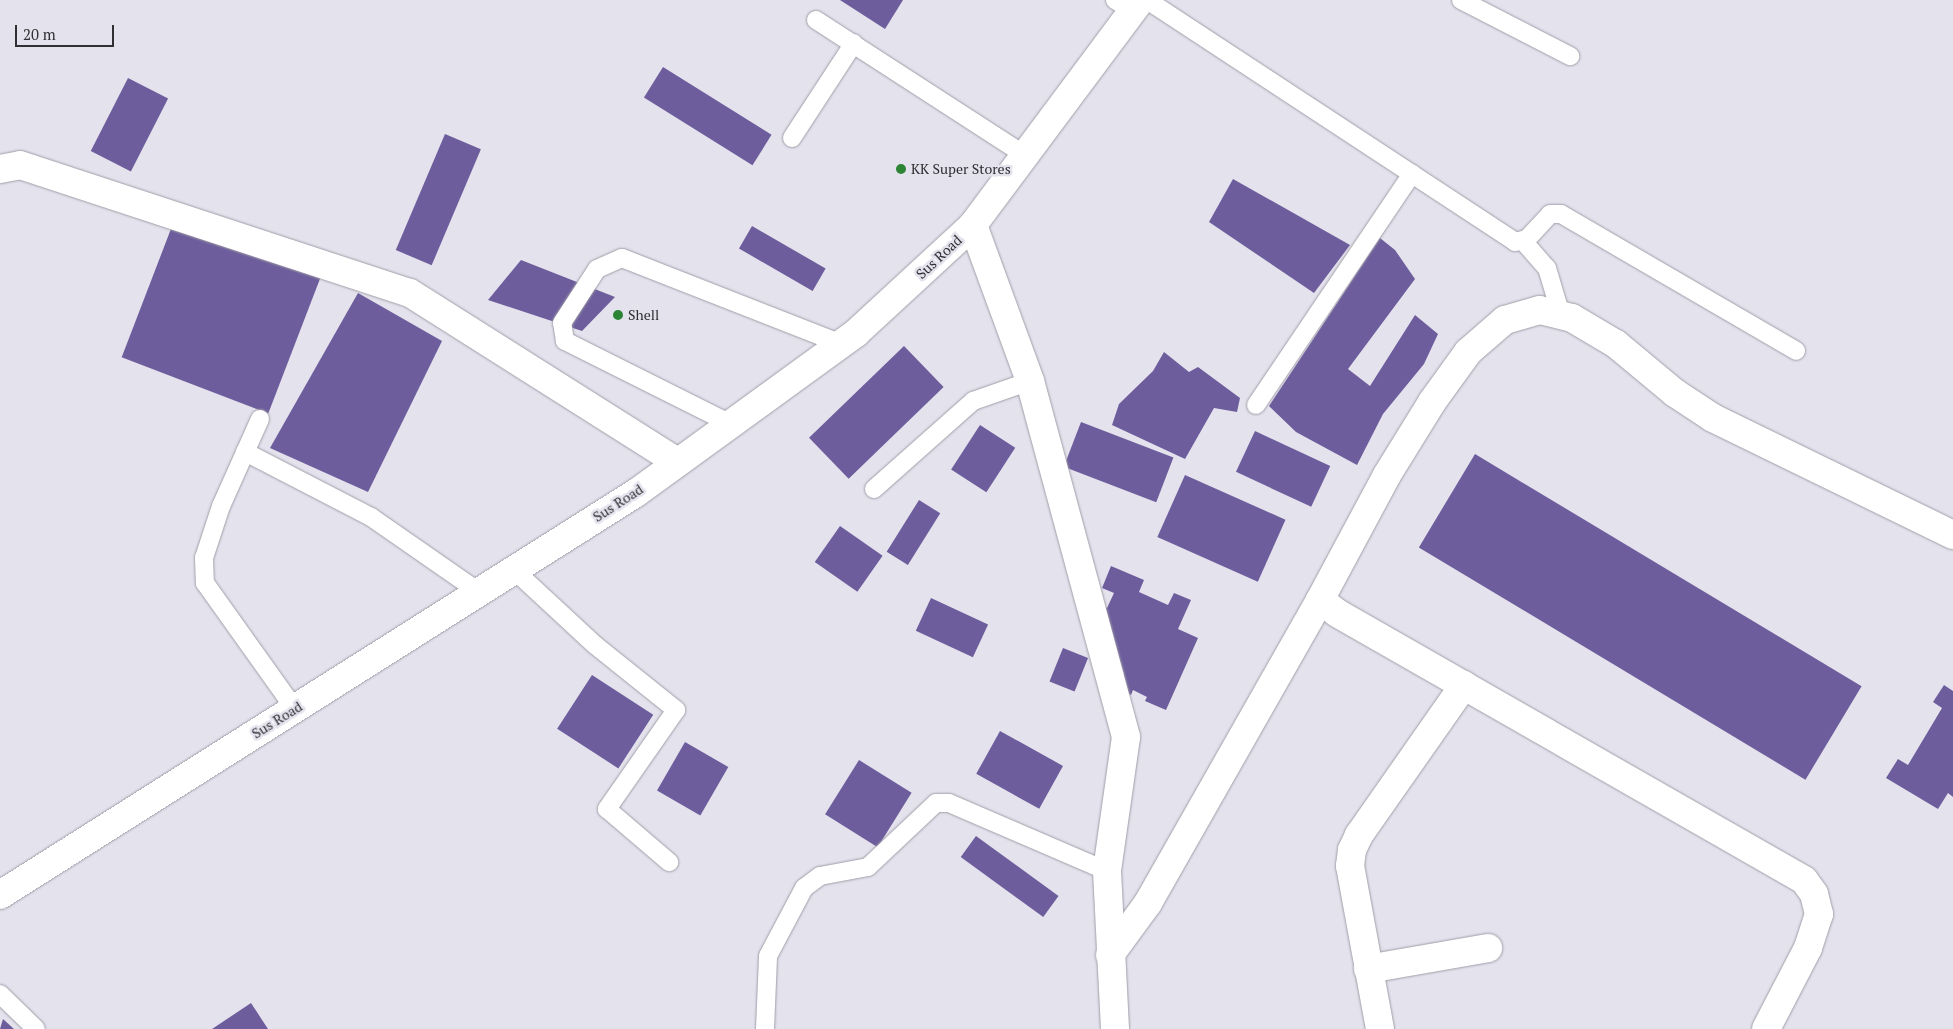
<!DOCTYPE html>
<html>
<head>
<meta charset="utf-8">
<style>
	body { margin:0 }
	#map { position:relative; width:1953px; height:1029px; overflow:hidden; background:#e4e2ed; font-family:"PT Serif",serif }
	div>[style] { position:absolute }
	.building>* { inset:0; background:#6d5d9c; transform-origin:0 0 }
	.roads { filter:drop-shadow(0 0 1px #a09ea8) drop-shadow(0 0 1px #a09ea8) }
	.service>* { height:18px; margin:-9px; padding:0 9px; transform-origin:9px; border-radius:9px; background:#fff }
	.minor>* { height:28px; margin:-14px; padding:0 14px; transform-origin:14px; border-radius:14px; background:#fff }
	.tertiary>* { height:28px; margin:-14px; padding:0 14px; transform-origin:14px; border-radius:14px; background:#fff }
	.secondary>* { height:28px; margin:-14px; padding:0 14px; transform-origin:14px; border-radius:14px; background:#fff }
	.dots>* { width:14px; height:14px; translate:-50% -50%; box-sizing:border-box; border:2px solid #e4e2ed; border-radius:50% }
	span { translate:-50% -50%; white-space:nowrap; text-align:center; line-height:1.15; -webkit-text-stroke:5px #e4e2ed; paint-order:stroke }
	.poi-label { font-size:14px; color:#303034 }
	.left { translate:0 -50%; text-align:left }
	.street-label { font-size:14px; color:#303034 }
	.scale { position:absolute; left:15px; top:25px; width:99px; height:22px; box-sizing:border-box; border:2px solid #303034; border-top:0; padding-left:6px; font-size:15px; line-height:18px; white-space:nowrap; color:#303034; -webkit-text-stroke:4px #e4e2ed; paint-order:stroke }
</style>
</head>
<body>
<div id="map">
	<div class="building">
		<i style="clip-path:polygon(840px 0,903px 0,885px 29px)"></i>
		<i style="left:663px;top:67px;width:128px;height:36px;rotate:32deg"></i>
		<i style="left:128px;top:78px;width:45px;height:82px;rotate:27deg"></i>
		<i style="left:445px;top:134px;width:39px;height:126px;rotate:23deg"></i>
		<i style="clip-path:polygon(1233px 179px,1350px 245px,1314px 293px,1209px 222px)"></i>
		<i style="left:174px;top:221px;width:157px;height:146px;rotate:21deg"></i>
		<i style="left:752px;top:226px;width:85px;height:26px;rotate:30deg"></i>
		<i style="clip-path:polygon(1380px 238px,1395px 250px,1415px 279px,1348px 369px,1370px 386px,1415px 315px,1438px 334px,1424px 364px,1383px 414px,1357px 465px,1296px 432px,1269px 406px)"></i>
		<i style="clip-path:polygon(521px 260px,615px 297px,582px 331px,488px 300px)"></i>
		<i style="clip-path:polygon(358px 293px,442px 341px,368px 492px,270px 448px)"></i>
		<i style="left:904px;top:346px;width:57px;height:132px;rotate:46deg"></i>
		<i style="clip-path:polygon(1164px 352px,1189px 372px,1198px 367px,1240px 398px,1237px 412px,1214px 408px,1185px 459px,1112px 425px,1119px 404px,1153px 371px)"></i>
		<i style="left:1081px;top:422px;width:99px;height:48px;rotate:21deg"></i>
		<i style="left:980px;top:425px;width:42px;height:53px;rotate:33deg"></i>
		<i style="left:1255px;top:431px;width:83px;height:45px;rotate:25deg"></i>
		<i style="left:1475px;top:454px;width:451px;height:109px;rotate:31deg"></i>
		<i style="left:1185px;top:475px;width:110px;height:68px;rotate:24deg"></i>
		<i style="left:919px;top:500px;width:25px;height:61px;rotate:32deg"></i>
		<i style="left:840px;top:526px;width:52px;height:44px;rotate:35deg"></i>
		<i style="clip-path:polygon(1111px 566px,1144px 580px,1139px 592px,1168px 605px,1174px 593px,1191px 600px,1178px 629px,1198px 638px,1166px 710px,1145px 701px,1147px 697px,1133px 690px,1131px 695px,1116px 686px,1124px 674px,1107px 622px,1095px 602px,1107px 608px,1114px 593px,1102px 588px)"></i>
		<i style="left:931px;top:598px;width:63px;height:36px;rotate:25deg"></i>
		<i style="left:1063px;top:648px;width:27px;height:36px;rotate:22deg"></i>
		<i style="left:592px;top:675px;width:73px;height:64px;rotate:33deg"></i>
		<i style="clip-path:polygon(1944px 685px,1953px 691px,1953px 797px,1948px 793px,1938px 809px,1886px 778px,1898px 759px,1908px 765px,1942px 708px,1933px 702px)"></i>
		<i style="left:1000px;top:731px;width:72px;height:49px;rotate:29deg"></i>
		<i style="left:685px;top:742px;width:50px;height:56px;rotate:30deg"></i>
		<i style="left:859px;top:760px;width:62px;height:64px;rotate:32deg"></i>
		<i style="left:976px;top:836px;width:102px;height:26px;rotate:36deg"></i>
		<i style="clip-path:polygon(251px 1003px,268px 1029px,212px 1029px)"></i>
		<i style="clip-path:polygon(3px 1019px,14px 1029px,0 1029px)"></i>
	</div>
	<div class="roads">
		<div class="service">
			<i style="left:1115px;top:0;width:21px;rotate:31deg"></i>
			<i style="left:1147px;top:0;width:440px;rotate:33.3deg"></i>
			<i style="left:1515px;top:242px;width:12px;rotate:-14deg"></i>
			<i style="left:1527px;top:239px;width:34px;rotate:-47deg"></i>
			<i style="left:1550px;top:214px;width:11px"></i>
			<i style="left:1561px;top:214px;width:272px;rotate:30.2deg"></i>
			<i style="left:1461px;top:0;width:123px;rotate:27.2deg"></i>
			<i style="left:816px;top:20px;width:249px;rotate:32.9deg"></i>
			<i style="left:792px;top:138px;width:113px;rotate:-56.9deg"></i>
			<i style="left:1524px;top:242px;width:35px;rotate:49deg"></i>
			<i style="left:1547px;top:268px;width:49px;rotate:73.4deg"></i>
			<i style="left:1256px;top:405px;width:279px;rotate:-56deg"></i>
			<i style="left:260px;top:419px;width:95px;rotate:114.1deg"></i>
			<i style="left:221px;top:506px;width:55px;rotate:108.1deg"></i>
			<i style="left:204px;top:558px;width:25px;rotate:88deg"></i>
			<i style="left:205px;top:583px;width:155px;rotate:54.5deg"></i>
			<i style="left:731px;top:424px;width:186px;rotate:-153.4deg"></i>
			<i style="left:565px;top:341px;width:18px;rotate:-99deg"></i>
			<i style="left:562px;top:323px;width:64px;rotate:-57.1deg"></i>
			<i style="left:597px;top:269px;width:27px;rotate:-24deg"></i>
			<i style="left:622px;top:258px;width:235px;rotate:21.4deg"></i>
			<i style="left:245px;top:452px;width:142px;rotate:27.3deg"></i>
			<i style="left:371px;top:517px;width:131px;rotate:34.8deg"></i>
			<i style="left:874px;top:489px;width:132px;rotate:-41.6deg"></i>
			<i style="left:973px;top:401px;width:60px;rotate:-19.3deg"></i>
			<i style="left:514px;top:570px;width:110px;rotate:42.8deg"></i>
			<i style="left:595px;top:645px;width:104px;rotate:38.7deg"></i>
			<i style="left:676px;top:710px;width:121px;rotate:124.9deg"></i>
			<i style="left:607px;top:809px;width:82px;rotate:40.5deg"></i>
			<i style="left:0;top:994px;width:50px;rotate:44.2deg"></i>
			<i style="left:765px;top:1029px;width:73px;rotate:-87.6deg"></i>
			<i style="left:768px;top:956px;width:77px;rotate:-62.1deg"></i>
			<i style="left:804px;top:888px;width:20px;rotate:-37deg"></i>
			<i style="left:820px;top:876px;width:49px;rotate:-10.6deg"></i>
			<i style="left:868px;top:867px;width:93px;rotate:-43.3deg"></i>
			<i style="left:936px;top:803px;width:13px"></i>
			<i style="left:949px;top:803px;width:172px;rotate:23.3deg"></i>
		</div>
		<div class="minor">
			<i style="left:0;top:169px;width:20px;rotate:-11deg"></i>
			<i style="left:20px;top:165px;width:410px;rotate:18.2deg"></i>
			<i style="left:410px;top:293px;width:316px;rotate:32.3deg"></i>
			<i style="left:1320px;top:600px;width:21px;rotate:37deg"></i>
			<i style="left:1337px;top:613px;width:538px;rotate:29.76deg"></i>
			<i style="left:1804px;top:880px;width:17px;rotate:54deg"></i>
			<i style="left:1814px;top:894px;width:21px;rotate:76deg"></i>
			<i style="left:1819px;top:914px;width:36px;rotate:108deg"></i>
			<i style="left:1808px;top:948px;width:91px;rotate:117.4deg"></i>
			<i style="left:1110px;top:955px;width:64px;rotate:-53.8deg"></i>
			<i style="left:1148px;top:903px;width:348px;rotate:-60.4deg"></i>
			<i style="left:1320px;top:600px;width:142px;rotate:-61.8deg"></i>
			<i style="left:1387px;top:475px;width:86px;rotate:-58.3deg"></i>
			<i style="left:1432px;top:402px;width:62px;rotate:-54.2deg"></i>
			<i style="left:1468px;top:352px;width:49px;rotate:-40.9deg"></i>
			<i style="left:1505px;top:320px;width:36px;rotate:-16deg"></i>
			<i style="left:1540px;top:310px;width:33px;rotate:14deg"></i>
			<i style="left:1572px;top:318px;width:51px;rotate:30.6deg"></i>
			<i style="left:1616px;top:344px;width:77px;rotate:39.7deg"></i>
			<i style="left:1675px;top:393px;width:45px;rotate:33.3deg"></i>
			<i style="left:1713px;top:418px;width:267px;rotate:26deg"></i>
			<i style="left:1368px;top:969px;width:122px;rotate:-9.9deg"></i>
			<i style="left:1380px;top:1029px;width:166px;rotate:-100.4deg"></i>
			<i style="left:1350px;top:866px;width:16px;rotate:-83deg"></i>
			<i style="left:1352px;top:850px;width:17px;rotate:-65deg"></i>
			<i style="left:1359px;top:835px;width:183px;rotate:-55deg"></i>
		</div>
		<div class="tertiary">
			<i style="left:973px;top:225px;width:166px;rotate:69.9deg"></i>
			<i style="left:1030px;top:381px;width:369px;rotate:74.9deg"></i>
			<i style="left:1126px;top:737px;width:135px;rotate:98.1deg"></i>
			<i style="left:1107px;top:871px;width:158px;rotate:87.1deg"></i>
		</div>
		<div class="secondary">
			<i style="left:0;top:895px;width:752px;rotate:-32.3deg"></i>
			<i style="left:636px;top:493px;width:272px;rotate:-36deg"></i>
			<i style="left:856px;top:333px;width:159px;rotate:-42.7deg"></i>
			<i style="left:973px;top:225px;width:281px;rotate:-53.3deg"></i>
		</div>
	</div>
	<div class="dots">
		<i style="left:901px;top:169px;background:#2c8534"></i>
		<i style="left:618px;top:315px;background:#2c8534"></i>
	</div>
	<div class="poi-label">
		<span class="left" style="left:911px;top:169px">KK Super Stores</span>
		<span class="left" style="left:628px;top:315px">Shell</span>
	</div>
	<div class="street-label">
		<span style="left:939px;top:257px;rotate:-43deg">Sus Road</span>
		<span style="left:618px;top:503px;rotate:-33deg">Sus Road</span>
		<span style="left:277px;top:720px;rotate:-32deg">Sus Road</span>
	</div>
	<div class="scale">20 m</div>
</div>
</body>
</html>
